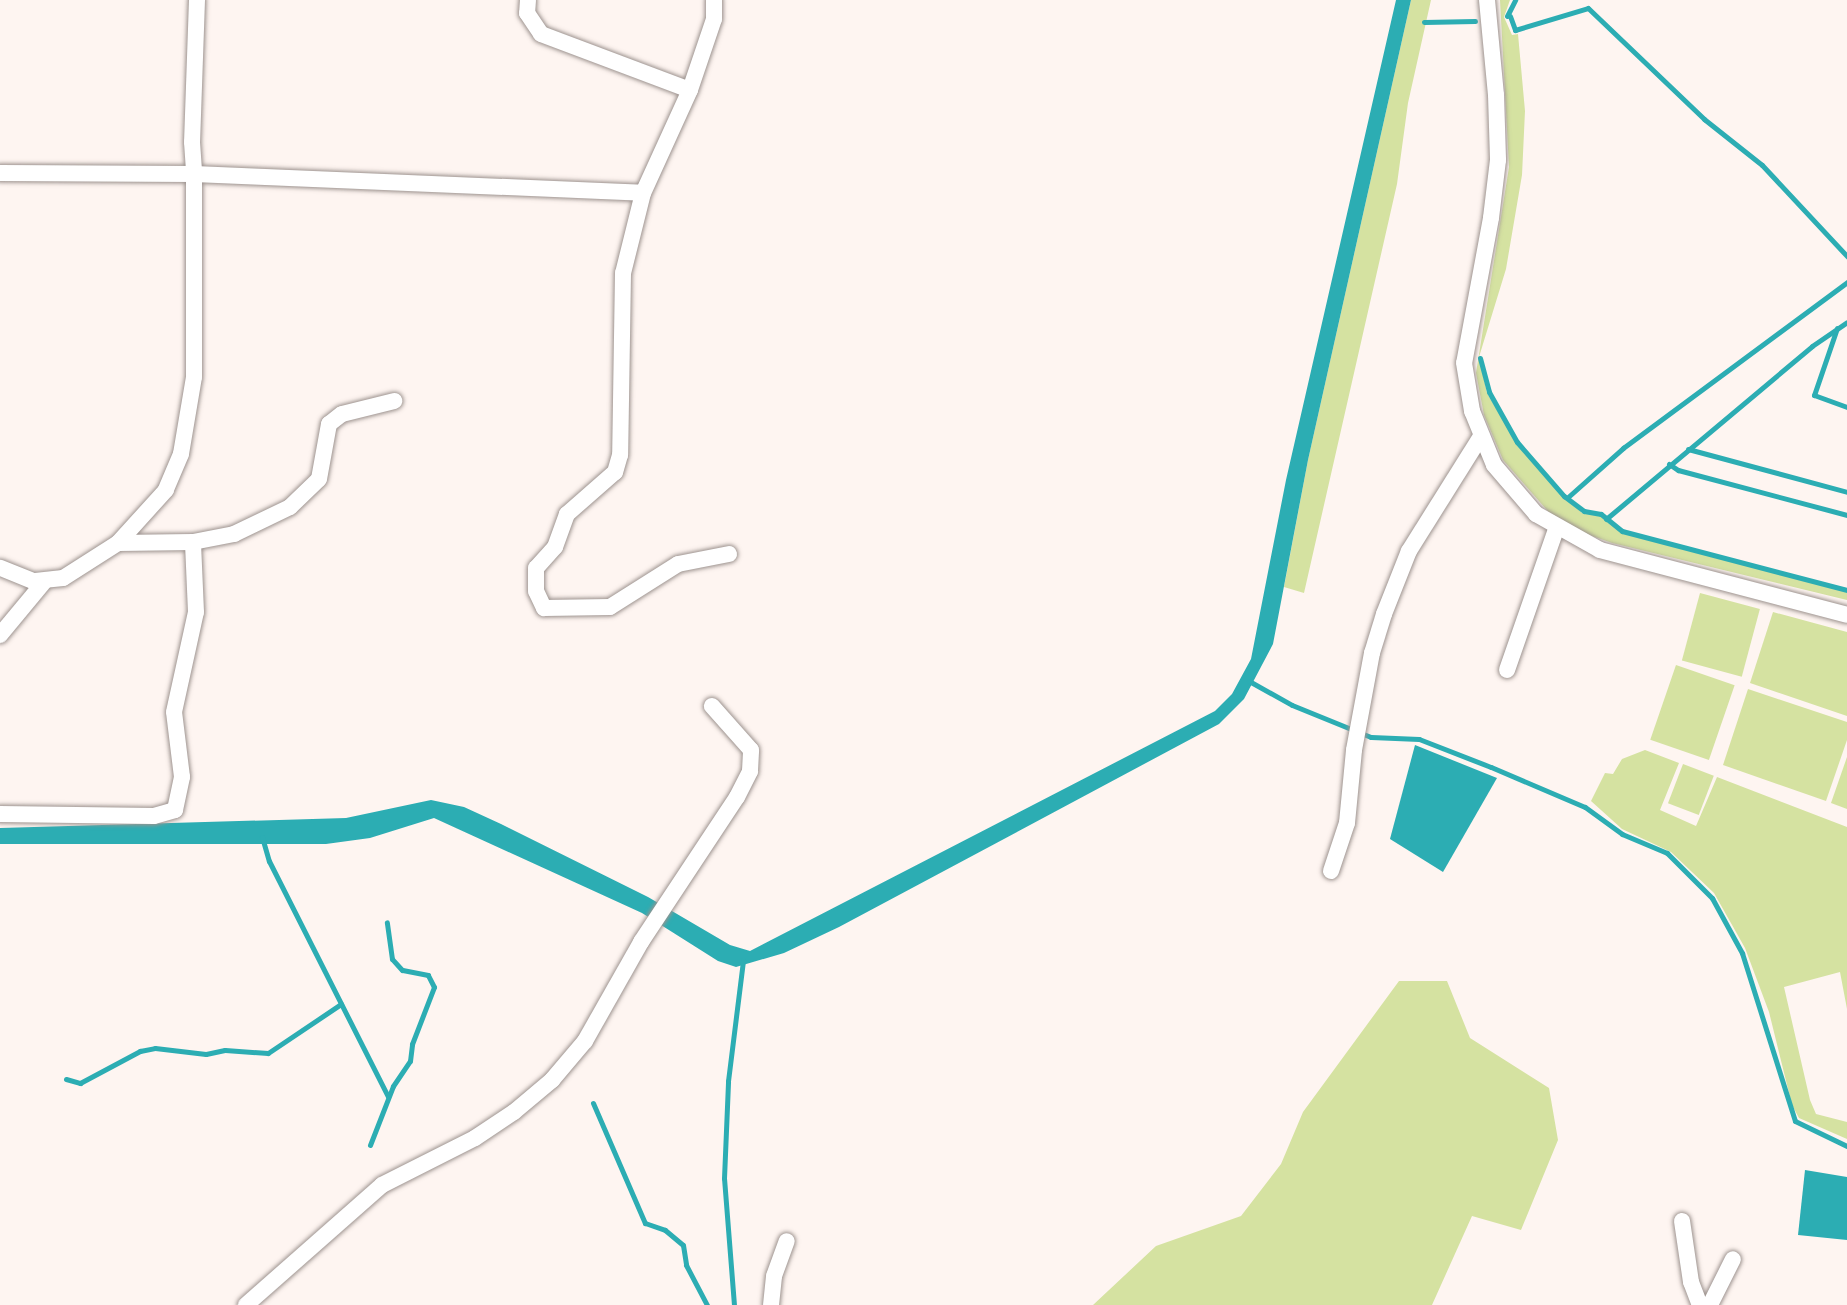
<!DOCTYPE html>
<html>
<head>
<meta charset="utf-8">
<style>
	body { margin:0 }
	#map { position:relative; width:1847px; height:1305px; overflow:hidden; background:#fef5f1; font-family:"Noto Sans",sans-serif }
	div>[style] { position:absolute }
	.green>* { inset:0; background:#d5e2a1; transform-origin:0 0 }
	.water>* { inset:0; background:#2cadb3 }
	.stream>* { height:5px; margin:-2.5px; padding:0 2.5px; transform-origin:2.5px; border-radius:2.5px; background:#2cadb3 }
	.roads { filter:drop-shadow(0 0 2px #9d938f) drop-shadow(0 0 2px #9d938f) }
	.minor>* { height:16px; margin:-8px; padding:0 8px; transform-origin:8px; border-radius:8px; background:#fff }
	span { translate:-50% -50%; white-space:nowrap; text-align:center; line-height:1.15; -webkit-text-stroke:4.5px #fff; paint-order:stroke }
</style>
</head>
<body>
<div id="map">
	<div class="green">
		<i style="clip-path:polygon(1411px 0,1431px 0,1408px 103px,1397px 184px,1304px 593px,1284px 587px,1308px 460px)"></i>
		<i style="clip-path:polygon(1500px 0,1510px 0,1504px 17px,1512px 35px,1518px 34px,1525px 111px,1522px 175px,1506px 269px,1479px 357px,1487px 393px,1516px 442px,1582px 513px,1600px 516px,1621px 532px,1847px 591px,1847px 600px,1612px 543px,1578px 531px,1553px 517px,1503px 460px,1484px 415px,1476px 373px,1509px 167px)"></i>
		<i style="left:1700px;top:593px;width:62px;height:70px;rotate:15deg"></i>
		<i style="clip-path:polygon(1773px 612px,1847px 632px,1847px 716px,1750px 683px)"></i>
		<i style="left:1676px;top:665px;width:62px;height:79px;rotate:19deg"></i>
		<i style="clip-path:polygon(1748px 689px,1847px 722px,1847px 740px,1826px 801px,1723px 765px)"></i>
		<i style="clip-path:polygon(1645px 750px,1679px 763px,1660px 810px,1696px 826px,1717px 777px,1847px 827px,1847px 1009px,1840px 972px,1784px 987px,1810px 1100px,1816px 1114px,1847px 1122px,1847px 1139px,1799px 1118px,1792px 1105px,1769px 1012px,1745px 948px,1714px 893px,1671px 852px,1622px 829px,1591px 801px,1605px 773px,1613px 774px,1622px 759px)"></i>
		<i style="clip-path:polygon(1847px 757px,1847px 809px,1831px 803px)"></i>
		<i style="left:1683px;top:764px;width:33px;height:42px;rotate:21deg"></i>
		<i style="clip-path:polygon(1399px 981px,1447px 981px,1470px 1038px,1549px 1088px,1558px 1140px,1521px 1230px,1472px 1216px,1432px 1305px,1093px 1305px,1156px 1246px,1241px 1216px,1281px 1164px,1303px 1112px)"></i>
	</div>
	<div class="water">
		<i style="clip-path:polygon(1396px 0,1411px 0,1308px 460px,1273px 644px,1244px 699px,1219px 724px,839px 927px,784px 953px,736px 967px,718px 961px,642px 913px,434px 818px,370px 838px,326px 844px,0 844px,0 828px,346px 818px,431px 800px,464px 807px,501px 824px,648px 897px,730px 945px,750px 951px,1215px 711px,1232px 694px,1251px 659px,1286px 480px)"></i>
		<i style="clip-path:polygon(1415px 745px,1497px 778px,1443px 872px,1390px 839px)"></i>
		<i style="clip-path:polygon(1805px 1170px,1847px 1177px,1847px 1240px,1798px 1235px)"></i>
	</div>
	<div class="stream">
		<i style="left:1507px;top:16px;width:18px;rotate:-63deg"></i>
		<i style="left:1510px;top:16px;width:15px;rotate:70deg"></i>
		<i style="left:1515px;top:30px;width:76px;rotate:-16.8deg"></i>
		<i style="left:1588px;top:8px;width:161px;rotate:43.7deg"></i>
		<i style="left:1704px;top:119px;width:74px;rotate:38.4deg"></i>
		<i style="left:1762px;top:165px;width:125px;rotate:47deg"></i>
		<i style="left:1424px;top:22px;width:51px;rotate:-1.1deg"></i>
		<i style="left:1837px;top:328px;width:71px;rotate:108.9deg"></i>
		<i style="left:1814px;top:395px;width:35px;rotate:20deg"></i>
		<i style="left:1480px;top:358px;width:35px;rotate:75deg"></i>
		<i style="left:1489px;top:392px;width:57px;rotate:60.8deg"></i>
		<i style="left:1517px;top:442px;width:72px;rotate:49deg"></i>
		<i style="left:1564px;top:496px;width:25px;rotate:37deg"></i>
		<i style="left:1584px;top:511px;width:17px;rotate:10deg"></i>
		<i style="left:1601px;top:514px;width:27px;rotate:39deg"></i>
		<i style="left:1622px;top:531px;width:233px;rotate:14.7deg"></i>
		<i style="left:1688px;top:449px;width:165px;rotate:15.1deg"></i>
		<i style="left:1669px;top:464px;width:11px;rotate:34deg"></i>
		<i style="left:1678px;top:470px;width:175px;rotate:14.9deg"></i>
		<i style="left:1568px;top:497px;width:74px;rotate:-41.7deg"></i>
		<i style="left:1623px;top:448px;width:279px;rotate:-36.5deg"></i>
		<i style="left:1606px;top:519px;width:269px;rotate:-40deg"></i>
		<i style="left:1812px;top:346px;width:42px;rotate:-34.4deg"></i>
		<i style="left:1249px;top:681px;width:49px;rotate:29.2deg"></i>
		<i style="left:1292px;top:705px;width:85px;rotate:22.1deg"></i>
		<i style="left:1371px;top:737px;width:48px;rotate:2.4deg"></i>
		<i style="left:1419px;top:739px;width:77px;rotate:21.3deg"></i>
		<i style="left:1491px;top:767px;width:102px;rotate:23.1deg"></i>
		<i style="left:1585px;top:807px;width:46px;rotate:36.1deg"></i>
		<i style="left:1622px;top:834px;width:49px;rotate:22.9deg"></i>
		<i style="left:1667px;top:853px;width:64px;rotate:45deg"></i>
		<i style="left:1712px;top:898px;width:63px;rotate:61.4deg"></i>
		<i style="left:1742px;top:953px;width:176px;rotate:72.5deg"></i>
		<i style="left:1795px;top:1121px;width:58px;rotate:25.7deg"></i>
		<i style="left:262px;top:837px;width:25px;rotate:74deg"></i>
		<i style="left:269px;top:861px;width:264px;rotate:63.2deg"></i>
		<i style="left:66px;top:1079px;width:15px;rotate:16deg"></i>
		<i style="left:80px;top:1083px;width:68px;rotate:-28.1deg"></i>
		<i style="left:140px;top:1051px;width:15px;rotate:-11deg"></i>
		<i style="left:155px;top:1048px;width:51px;rotate:6.7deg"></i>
		<i style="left:206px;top:1054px;width:19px;rotate:-12deg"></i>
		<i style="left:225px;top:1050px;width:43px;rotate:4deg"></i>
		<i style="left:268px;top:1053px;width:88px;rotate:-33.9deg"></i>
		<i style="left:593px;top:1103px;width:131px;rotate:66.6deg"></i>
		<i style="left:645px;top:1223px;width:21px;rotate:19deg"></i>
		<i style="left:665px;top:1230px;width:23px;rotate:40deg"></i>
		<i style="left:683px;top:1245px;width:20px;rotate:81deg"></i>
		<i style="left:686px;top:1265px;width:45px;rotate:62.3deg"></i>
		<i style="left:370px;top:1145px;width:63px;rotate:-68.7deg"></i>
		<i style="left:393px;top:1086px;width:30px;rotate:-56deg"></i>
		<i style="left:410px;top:1061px;width:17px;rotate:-83deg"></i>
		<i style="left:412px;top:1044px;width:61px;rotate:-68.9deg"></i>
		<i style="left:434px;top:987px;width:13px;rotate:-117deg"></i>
		<i style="left:428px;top:975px;width:26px;rotate:-169deg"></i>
		<i style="left:402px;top:970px;width:15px;rotate:-132deg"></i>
		<i style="left:392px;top:959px;width:37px;rotate:-98deg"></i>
		<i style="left:734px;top:1305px;width:127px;rotate:-94.5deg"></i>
		<i style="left:724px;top:1178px;width:97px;rotate:-87.6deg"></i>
		<i style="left:728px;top:1081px;width:122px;rotate:-82.9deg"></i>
	</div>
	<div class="roads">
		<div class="minor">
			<i style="left:197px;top:0;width:142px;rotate:92deg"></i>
			<i style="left:192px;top:142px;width:32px;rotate:86deg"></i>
			<i style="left:194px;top:174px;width:449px;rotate:2.4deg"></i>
			<i style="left:528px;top:0;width:13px;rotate:94deg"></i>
			<i style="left:527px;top:13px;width:25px;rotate:56deg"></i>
			<i style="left:541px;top:34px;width:159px;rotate:20.6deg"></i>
			<i style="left:714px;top:0;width:19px;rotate:90deg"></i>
			<i style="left:714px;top:19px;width:75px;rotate:108.7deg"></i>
			<i style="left:690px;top:90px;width:113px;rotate:114.5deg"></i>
			<i style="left:643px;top:193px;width:82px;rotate:104deg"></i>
			<i style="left:623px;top:273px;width:182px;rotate:90.9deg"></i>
			<i style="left:620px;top:455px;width:18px;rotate:106deg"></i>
			<i style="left:615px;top:472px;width:64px;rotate:138.8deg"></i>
			<i style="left:567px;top:514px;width:35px;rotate:110deg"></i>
			<i style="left:555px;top:547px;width:28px;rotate:132deg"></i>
			<i style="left:536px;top:568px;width:23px;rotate:90deg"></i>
			<i style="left:536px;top:591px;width:19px;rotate:65deg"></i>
			<i style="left:544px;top:608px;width:66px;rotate:-0.9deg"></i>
			<i style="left:610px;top:607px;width:80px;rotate:-32.3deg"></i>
			<i style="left:678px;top:564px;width:52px;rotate:-11.1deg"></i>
			<i style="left:1487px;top:0;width:95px;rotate:84.6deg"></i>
			<i style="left:1496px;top:95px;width:65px;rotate:88.2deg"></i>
			<i style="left:1498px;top:160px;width:58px;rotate:96.9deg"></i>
			<i style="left:1491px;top:218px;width:147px;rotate:100.5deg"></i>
			<i style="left:1464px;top:363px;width:49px;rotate:80.5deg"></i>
			<i style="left:1472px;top:411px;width:58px;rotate:67.8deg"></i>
			<i style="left:1494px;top:465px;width:65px;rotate:49.4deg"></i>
			<i style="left:1536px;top:514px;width:73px;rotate:29.4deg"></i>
			<i style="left:1600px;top:550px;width:255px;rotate:14.7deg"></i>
			<i style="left:0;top:173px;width:194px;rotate:0.3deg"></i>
			<i style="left:194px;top:174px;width:203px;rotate:90deg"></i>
			<i style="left:194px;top:377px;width:78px;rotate:99.6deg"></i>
			<i style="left:181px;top:454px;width:39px;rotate:113deg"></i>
			<i style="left:166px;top:490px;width:72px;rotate:132.2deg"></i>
			<i style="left:118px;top:543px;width:65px;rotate:147.5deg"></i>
			<i style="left:63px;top:578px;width:30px;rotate:174deg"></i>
			<i style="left:33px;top:581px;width:35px;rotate:-158deg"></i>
			<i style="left:118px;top:543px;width:75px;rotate:-0.8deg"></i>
			<i style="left:193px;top:542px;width:42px;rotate:-11deg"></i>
			<i style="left:234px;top:534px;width:62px;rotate:-25.7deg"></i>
			<i style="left:290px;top:507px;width:40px;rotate:-44deg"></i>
			<i style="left:319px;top:479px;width:56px;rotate:-79.7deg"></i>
			<i style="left:329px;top:424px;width:16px;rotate:-38deg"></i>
			<i style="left:342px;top:414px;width:54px;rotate:-14deg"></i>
			<i style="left:0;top:635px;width:69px;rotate:-50.3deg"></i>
			<i style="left:1507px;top:670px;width:149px;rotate:-70.8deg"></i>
			<i style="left:0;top:814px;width:154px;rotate:0.7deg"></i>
			<i style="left:154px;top:816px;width:22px;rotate:-16deg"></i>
			<i style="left:175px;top:810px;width:34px;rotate:-78deg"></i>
			<i style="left:182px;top:777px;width:65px;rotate:-97deg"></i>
			<i style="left:174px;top:712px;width:102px;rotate:-77.6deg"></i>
			<i style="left:196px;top:612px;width:70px;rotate:-92.5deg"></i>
			<i style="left:1331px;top:871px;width:51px;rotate:-71.6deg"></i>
			<i style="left:1347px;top:823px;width:73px;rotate:-84.5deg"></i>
			<i style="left:1354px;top:750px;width:99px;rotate:-79.5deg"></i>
			<i style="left:1372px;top:653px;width:41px;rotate:-72.9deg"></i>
			<i style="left:1384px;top:614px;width:68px;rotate:-68.4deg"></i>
			<i style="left:1409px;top:551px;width:136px;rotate:-57.9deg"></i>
			<i style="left:1682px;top:1221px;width:62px;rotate:81.6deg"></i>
			<i style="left:1691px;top:1282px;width:25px;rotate:69deg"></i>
			<i style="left:246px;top:1305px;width:181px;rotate:-41.4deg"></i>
			<i style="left:382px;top:1185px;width:104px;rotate:-26.8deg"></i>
			<i style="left:475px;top:1138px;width:47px;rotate:-33.7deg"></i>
			<i style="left:514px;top:1112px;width:50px;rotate:-40.1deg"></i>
			<i style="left:552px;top:1080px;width:51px;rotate:-49.8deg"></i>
			<i style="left:585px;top:1041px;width:114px;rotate:-60.5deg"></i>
			<i style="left:641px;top:942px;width:174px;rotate:-56.5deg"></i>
			<i style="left:737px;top:797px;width:29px;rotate:-63deg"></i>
			<i style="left:750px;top:771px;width:21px;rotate:-87deg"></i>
			<i style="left:751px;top:750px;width:59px;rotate:-131.6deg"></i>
			<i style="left:771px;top:1305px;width:29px;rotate:-84deg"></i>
			<i style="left:774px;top:1276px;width:37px;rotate:-70deg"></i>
			<i style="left:1710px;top:1305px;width:51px;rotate:-63.4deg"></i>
		</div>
	</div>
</div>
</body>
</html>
